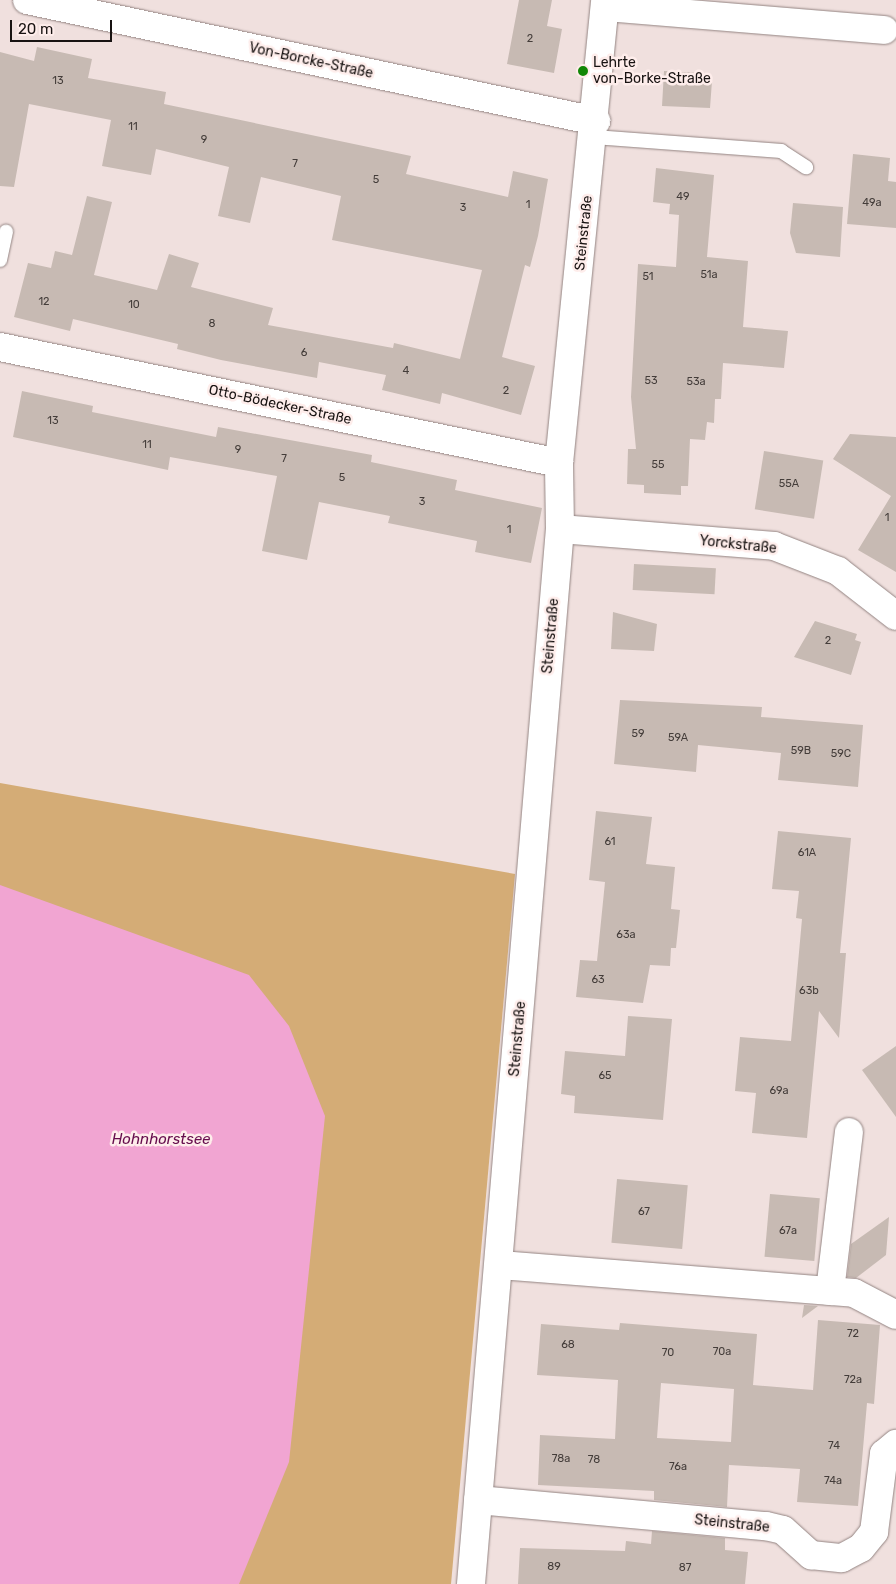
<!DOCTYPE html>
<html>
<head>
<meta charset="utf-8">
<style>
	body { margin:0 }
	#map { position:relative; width:896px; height:1584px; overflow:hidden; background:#f0e0de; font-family:Rubik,sans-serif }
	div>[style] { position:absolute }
	.green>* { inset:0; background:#d4ac76 }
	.water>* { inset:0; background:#f1a5d2 }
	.building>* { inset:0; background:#c7bab3; transform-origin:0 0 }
	.roads { filter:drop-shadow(0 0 1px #938482) drop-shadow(0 0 1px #938482) }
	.service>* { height:14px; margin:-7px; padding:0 7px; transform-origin:7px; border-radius:7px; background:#fff }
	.minor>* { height:28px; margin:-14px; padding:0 14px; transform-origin:14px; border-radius:14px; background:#fff }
	.dots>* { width:14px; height:14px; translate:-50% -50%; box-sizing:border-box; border:2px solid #feedeb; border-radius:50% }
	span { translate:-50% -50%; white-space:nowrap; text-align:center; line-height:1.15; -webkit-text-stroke:5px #feedeb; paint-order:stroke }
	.number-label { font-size:11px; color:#443d3a }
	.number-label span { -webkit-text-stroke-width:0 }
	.street-label { font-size:14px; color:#181312 }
	.poi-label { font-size:14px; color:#181312 }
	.left { translate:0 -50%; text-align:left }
	.water-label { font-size:15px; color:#660d4d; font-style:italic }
	.scale { position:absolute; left:10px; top:20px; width:102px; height:22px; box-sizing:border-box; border:2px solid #181312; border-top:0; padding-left:6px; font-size:15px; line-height:18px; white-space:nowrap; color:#181312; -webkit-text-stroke:4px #feedeb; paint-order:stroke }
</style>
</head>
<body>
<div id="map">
	<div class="green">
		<i style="clip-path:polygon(0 783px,515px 874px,451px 1584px,0 1584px)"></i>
	</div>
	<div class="water">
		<i style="clip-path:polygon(0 885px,249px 975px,289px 1026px,325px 1116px,289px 1462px,239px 1584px,0 1584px)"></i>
	</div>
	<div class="building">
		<i style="clip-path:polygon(519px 0,552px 0,547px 26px,562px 29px,554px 73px,507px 64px)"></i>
		<i style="clip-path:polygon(37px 47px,92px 59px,88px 78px,166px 92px,164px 104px,411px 156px,406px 174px,508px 197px,513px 171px,548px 179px,538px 236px,530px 267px,525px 265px,502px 357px,535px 366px,521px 415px,442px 393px,440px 404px,382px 390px,386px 375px,319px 362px,317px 378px,221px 360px,177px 349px,178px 344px,73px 319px,70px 331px,14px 317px,28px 263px,51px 268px,55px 251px,72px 255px,87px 196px,112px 202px,94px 275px,157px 290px,169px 254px,199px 263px,191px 287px,273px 308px,268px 325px,393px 348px,394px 343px,460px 359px,482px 270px,332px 240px,341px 196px,261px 177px,250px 223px,218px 216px,229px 167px,156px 149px,151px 175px,102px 166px,111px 120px,29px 104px,14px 187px,0 186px,0 52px,34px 61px)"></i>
		<i style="clip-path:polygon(664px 71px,702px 73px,702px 81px,712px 81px,710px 108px,662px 106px)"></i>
		<i style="clip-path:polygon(853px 154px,890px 158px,888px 181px,896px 182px,896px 228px,847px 224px)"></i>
		<i style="clip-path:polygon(656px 168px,714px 175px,707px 257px,748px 261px,743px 327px,788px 331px,784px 368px,723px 363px,721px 399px,715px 399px,714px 423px,707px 422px,705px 440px,690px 439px,688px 486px,681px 486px,681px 495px,644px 493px,644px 485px,627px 484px,628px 449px,636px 449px,631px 397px,638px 264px,676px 267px,679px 215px,669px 214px,670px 204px,653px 202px)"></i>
		<i style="clip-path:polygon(793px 203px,843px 207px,840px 257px,796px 253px,790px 233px)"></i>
		<i style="clip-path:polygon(22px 391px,93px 406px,92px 412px,216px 437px,218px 427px,372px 455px,371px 462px,457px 480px,455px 490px,542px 508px,531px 563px,475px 552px,477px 541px,388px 523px,390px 516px,319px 502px,307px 560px,262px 551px,277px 476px,170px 457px,168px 470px,13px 437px)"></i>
		<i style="clip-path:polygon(850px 434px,896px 437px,896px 572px,858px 550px,891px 496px,833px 459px)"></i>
		<i style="left:764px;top:451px;width:60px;height:59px;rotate:9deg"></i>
		<i style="left:634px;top:564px;width:82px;height:26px;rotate:3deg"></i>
		<i style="clip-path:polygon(613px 612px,657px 624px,654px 651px,611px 649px)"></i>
		<i style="clip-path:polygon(815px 621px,857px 634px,855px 640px,861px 642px,851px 675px,794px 657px)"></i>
		<i style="clip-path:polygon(620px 700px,762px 707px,761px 717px,863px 725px,858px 787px,778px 780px,781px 753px,698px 745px,696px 772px,614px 764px)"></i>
		<i style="clip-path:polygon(596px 811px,652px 817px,646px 864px,675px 867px,671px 909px,680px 910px,676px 948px,671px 948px,670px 966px,650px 965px,643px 1003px,576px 997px,580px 960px,597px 961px,605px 882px,589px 880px)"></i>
		<i style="clip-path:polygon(778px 831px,851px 838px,840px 953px,846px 953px,839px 1038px,819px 1011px,807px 1138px,752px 1133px,756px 1093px,735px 1091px,740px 1037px,791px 1041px,802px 919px,796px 918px,799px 891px,772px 889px)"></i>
		<i style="clip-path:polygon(628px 1016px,672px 1019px,663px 1120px,574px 1113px,575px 1096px,561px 1094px,565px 1051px,625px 1056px)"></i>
		<i style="clip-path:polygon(896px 1046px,896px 1117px,862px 1070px)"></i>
		<i style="left:617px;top:1179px;width:71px;height:64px;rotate:5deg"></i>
		<i style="left:770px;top:1194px;width:50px;height:63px;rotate:5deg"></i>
		<i style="clip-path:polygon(889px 1217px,886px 1255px,856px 1278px,847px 1277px,851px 1244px)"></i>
		<i style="clip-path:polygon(804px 1305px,818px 1306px,802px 1318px)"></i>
		<i style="clip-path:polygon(evenodd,818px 1320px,880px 1325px,874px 1404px,867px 1403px,858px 1506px,797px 1502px,800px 1469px,729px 1465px,727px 1507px,654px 1500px,654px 1491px,538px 1485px,540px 1435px,615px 1439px,618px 1380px,537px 1375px,541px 1324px,619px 1330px,620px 1323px,757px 1334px,753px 1385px,813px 1390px,818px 1320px,661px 1383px,734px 1389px,731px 1442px,657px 1438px,661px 1383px)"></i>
		<i style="clip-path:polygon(652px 1531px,725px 1538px,725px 1550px,748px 1552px,745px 1584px,518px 1584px,520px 1548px,625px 1551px,626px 1541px,651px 1544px)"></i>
	</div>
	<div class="roads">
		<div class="service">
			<i style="left:594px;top:137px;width:188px;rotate:4.3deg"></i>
			<i style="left:781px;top:151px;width:30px;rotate:33deg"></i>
			<i style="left:0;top:260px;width:29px;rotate:-78deg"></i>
		</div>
		<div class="minor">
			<i style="left:27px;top:0;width:582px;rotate:12.01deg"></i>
			<i style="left:605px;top:7px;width:280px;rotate:4.7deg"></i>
			<i style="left:0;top:347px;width:571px;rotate:11.72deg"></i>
			<i style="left:560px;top:529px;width:215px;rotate:4.5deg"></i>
			<i style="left:774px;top:546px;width:69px;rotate:21.3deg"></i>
			<i style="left:838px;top:571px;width:73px;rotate:37.8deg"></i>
			<i style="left:500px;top:1265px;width:355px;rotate:4.5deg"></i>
			<i style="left:854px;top:1293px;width:47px;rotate:27.6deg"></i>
			<i style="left:830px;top:1291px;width:160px;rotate:-83.2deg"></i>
			<i style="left:478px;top:1500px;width:289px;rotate:5.2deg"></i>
			<i style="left:766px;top:1526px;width:17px;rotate:13deg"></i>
			<i style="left:783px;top:1530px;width:38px;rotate:42deg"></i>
			<i style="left:811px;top:1555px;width:31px;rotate:6deg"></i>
			<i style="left:842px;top:1558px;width:21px;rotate:-28deg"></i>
			<i style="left:861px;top:1548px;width:21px;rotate:-51deg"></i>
			<i style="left:874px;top:1532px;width:79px;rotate:-82.7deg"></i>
			<i style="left:884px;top:1454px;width:16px;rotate:-40deg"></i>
			<i style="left:471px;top:1584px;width:1059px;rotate:-85.18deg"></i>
			<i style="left:560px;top:529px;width:66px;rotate:-90.9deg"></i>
			<i style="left:559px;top:463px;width:465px;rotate:-84.3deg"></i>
		</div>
	</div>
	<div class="dots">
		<i style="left:583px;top:71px;background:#108706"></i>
	</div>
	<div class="number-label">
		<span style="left:530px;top:39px">2</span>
		<span style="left:58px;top:81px">13</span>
		<span style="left:133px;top:127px">11</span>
		<span style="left:204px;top:140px">9</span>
		<span style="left:295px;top:164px">7</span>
		<span style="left:376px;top:180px">5</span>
		<span style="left:683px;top:197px">49</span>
		<span style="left:872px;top:203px">49a</span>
		<span style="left:528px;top:205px">1</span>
		<span style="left:463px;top:208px">3</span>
		<span style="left:709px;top:275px">51a</span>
		<span style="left:648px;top:277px">51</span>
		<span style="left:44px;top:302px">12</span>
		<span style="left:134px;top:305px">10</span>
		<span style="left:212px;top:324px">8</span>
		<span style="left:304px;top:353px">6</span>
		<span style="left:406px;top:371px">4</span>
		<span style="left:651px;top:381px">53</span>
		<span style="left:696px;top:382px">53a</span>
		<span style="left:506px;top:391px">2</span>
		<span style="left:53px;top:421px">13</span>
		<span style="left:147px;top:445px">11</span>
		<span style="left:238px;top:450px">9</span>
		<span style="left:284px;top:459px">7</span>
		<span style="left:658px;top:465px">55</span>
		<span style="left:342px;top:478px">5</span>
		<span style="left:789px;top:484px">55A</span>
		<span style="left:422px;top:502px">3</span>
		<span style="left:887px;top:518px">1</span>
		<span style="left:509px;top:530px">1</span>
		<span style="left:828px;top:641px">2</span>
		<span style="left:638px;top:734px">59</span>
		<span style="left:678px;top:738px">59A</span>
		<span style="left:801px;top:751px">59B</span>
		<span style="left:841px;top:754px">59C</span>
		<span style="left:610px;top:842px">61</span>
		<span style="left:807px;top:853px">61A</span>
		<span style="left:626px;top:935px">63a</span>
		<span style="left:598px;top:980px">63</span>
		<span style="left:809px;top:991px">63b</span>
		<span style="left:605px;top:1076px">65</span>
		<span style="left:779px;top:1091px">69a</span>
		<span style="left:644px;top:1212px">67</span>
		<span style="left:788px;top:1231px">67a</span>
		<span style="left:853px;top:1334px">72</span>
		<span style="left:568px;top:1345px">68</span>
		<span style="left:722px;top:1352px">70a</span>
		<span style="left:668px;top:1353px">70</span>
		<span style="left:853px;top:1380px">72a</span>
		<span style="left:834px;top:1446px">74</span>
		<span style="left:561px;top:1459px">78a</span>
		<span style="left:594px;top:1460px">78</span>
		<span style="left:678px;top:1467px">76a</span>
		<span style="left:833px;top:1481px">74a</span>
		<span style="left:554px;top:1567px">89</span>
		<span style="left:685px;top:1568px">87</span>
	</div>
	<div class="street-label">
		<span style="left:311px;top:61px;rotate:12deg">Von-Borcke-Straße</span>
		<span style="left:584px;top:233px;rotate:-84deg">Steinstraße</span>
		<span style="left:280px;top:405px;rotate:12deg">Otto-Bödecker-Straße</span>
		<span style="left:738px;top:545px;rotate:6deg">Yorckstraße</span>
		<span style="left:551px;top:636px;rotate:-85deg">Steinstraße</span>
		<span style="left:518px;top:1039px;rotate:-85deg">Steinstraße</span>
		<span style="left:732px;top:1524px;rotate:6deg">Steinstraße</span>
	</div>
	<div class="poi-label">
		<span class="left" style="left:593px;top:71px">Lehrte<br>von-Borke-Straße</span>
	</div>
	<div class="water-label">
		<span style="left:161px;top:1140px">Hohnhorstsee</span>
	</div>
	<div class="scale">20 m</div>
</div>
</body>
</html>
